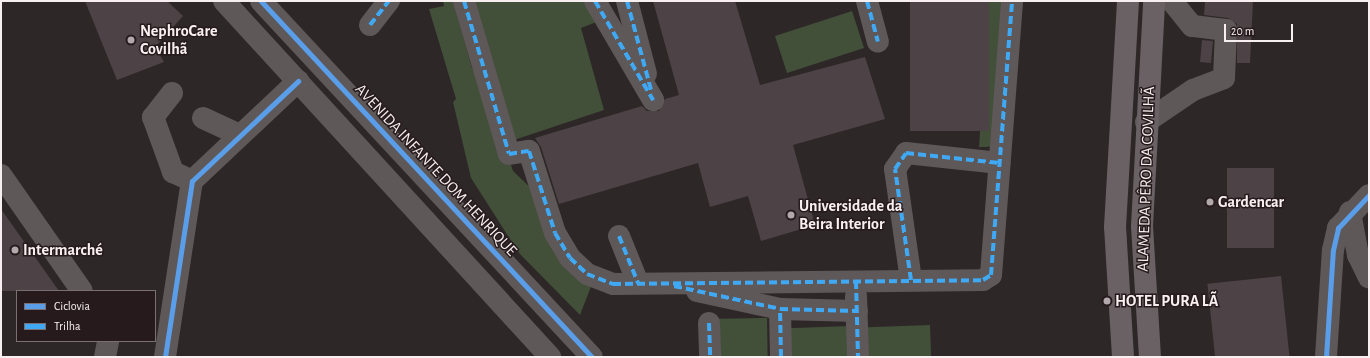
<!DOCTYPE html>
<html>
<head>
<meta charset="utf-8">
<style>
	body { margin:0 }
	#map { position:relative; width:1370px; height:358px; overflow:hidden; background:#2d2728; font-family:"Alegreya Sans",sans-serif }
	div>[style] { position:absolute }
	.green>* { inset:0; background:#424f39; transform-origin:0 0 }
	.building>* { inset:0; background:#4d4346; transform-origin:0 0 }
	.minor>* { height:22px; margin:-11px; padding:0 11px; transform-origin:11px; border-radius:11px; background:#5e5859 }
	.major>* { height:22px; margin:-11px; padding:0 11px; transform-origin:11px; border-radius:11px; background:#696164 }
	.quiet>* { height:4px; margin-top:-2px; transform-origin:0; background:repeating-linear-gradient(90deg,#3fa9f5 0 8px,transparent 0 12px) }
	.cycleway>* { height:5px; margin:-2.5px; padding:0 2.5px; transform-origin:2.5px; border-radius:2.5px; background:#5a9eea }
	.dots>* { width:11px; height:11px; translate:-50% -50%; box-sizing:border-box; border:2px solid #261a1d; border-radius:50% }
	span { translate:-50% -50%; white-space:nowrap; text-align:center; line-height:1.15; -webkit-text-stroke:3px #261a1d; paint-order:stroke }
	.poi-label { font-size:16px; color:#f8eff1; font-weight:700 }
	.left { translate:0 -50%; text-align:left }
	.street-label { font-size:16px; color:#f8eff1 }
	.frame { position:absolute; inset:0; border:2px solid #f8eff1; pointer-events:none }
	.legend { position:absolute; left:16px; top:290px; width:140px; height:52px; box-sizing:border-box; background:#261a1d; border:1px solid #7a6f72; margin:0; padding:5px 7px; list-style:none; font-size:12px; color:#f8eff1 }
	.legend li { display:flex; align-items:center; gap:8px; height:20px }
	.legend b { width:20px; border:1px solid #7a6f72 }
	.scale { position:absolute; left:1224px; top:24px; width:69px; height:18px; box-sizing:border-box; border:2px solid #f8eff1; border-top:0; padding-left:5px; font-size:12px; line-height:14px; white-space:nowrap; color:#f8eff1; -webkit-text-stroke:3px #261a1d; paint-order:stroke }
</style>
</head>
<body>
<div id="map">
	<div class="green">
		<i style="clip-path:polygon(443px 1px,462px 1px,456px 11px,472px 68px,497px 121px,513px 171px,536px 193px,592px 284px,580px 315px,519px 253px,471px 178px,453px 102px,456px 99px,429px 9px,444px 6px)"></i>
		<i style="clip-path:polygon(467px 1px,587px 1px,599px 21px,581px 28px,604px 110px,508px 142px)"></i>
		<i style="clip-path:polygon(989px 1px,1003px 1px,991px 146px,987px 147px,979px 147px)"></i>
		<i style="left:852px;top:11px;width:39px;height:81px;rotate:72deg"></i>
		<i style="left:767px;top:318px;width:39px;height:49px;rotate:89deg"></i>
		<i style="left:930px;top:325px;width:32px;height:63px;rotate:88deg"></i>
		<i style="left:849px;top:326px;width:31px;height:61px;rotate:88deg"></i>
	</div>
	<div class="building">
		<i style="clip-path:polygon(85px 1px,167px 1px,183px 16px,155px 47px,164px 62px,117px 80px)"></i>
		<i style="clip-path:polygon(653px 1px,735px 1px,760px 85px,865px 57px,885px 119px,793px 145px,815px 225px,761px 241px,748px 196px,710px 207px,698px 163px,559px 204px,541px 147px,535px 138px,642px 106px,647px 111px,659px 111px,665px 99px,679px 95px)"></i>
		<i style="left:910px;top:1px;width:79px;height:130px"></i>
		<i style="clip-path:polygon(1205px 1px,1253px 1px,1250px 63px,1237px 63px,1237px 24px,1228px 18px,1204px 15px)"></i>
		<i style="left:1202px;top:40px;width:11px;height:22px;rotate:5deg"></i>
		<i style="left:1227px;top:168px;width:47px;height:80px"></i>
		<i style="clip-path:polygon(1px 209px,59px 291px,1px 291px)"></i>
		<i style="left:1281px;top:276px;width:81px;height:74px;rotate:84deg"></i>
	</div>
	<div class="minor">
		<i style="left:224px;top:1px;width:483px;rotate:47.5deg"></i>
		<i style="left:261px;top:1px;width:486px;rotate:47.1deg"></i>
		<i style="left:464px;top:1px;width:159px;rotate:73.6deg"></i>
		<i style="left:509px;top:154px;width:20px;rotate:-9deg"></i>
		<i style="left:529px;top:151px;width:86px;rotate:72.4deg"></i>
		<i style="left:555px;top:233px;width:29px;rotate:59deg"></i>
		<i style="left:570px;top:258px;width:23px;rotate:43deg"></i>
		<i style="left:587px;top:274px;width:28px;rotate:21deg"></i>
		<i style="left:613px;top:284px;width:370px;rotate:-0.6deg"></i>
		<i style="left:983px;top:280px;width:9px;rotate:-32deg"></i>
		<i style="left:991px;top:275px;width:275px;rotate:-85.6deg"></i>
		<i style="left:595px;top:1px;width:115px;rotate:59.6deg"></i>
		<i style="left:627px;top:1px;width:75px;rotate:75.4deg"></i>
		<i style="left:867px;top:1px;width:42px;rotate:75deg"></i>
		<i style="left:370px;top:25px;width:31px;rotate:-52deg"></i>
		<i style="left:172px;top:93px;width:31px;rotate:128deg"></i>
		<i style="left:153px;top:117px;width:59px;rotate:70deg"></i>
		<i style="left:173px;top:172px;width:21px;rotate:25deg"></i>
		<i style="left:203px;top:118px;width:41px;rotate:24.7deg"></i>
		<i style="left:1146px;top:122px;width:57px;rotate:-34.2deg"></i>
		<i style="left:1193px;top:90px;width:33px;rotate:-21deg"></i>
		<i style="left:1224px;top:78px;width:48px;rotate:-87.6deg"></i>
		<i style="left:1226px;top:30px;width:34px;rotate:-173deg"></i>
		<i style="left:1192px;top:26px;width:32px;rotate:-129deg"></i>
		<i style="left:1px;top:175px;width:141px;rotate:55.1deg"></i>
		<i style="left:1350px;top:212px;width:44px;rotate:79.5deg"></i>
		<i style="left:1358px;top:255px;width:25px;rotate:64deg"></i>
		<i style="left:619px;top:236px;width:51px;rotate:68deg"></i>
		<i style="left:911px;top:280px;width:112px;rotate:-98.2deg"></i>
		<i style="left:895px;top:169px;width:19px;rotate:-55deg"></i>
		<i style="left:906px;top:153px;width:94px;rotate:6.1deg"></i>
		<i style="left:697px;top:291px;width:85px;rotate:12.2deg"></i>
		<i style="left:856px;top:296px;width:61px;rotate:88.1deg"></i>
		<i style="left:709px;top:323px;width:34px;rotate:88deg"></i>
		<i style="left:105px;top:357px;width:16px;rotate:-79deg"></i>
		<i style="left:165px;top:357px;width:178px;rotate:-81.3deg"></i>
		<i style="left:192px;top:181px;width:146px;rotate:-43.3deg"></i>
		<i style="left:781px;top:357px;width:48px;rotate:-91.2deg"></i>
		<i style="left:780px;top:309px;width:77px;rotate:1.5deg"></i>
		<i style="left:1326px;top:357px;width:107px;rotate:-86.3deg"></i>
		<i style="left:1333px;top:250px;width:23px;rotate:-77deg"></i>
		<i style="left:1338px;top:228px;width:45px;rotate:-46.8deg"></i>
	</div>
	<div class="major">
		<i style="left:1123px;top:357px;width:130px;rotate:-93.5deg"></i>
		<i style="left:1115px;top:227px;width:226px;rotate:-86.7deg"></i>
		<i style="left:1150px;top:357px;width:131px;rotate:-93.5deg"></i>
		<i style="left:1142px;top:226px;width:225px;rotate:-86.9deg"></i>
	</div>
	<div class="quiet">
		<i style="left:464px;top:1px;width:159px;rotate:73.6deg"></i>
		<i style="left:509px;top:154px;width:20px;rotate:-9deg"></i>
		<i style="left:529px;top:151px;width:86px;rotate:72.4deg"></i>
		<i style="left:555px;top:233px;width:29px;rotate:59deg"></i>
		<i style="left:570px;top:258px;width:23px;rotate:43deg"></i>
		<i style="left:587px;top:274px;width:28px;rotate:21deg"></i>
		<i style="left:613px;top:284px;width:370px;rotate:-0.6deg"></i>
		<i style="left:983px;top:280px;width:9px;rotate:-32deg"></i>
		<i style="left:991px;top:275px;width:275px;rotate:-85.6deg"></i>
		<i style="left:595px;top:1px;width:115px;rotate:59.6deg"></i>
		<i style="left:627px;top:1px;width:92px;rotate:74.9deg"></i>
		<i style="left:867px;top:1px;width:42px;rotate:75deg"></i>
		<i style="left:370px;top:25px;width:31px;rotate:-52deg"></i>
		<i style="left:619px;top:236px;width:51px;rotate:68deg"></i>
		<i style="left:911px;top:280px;width:112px;rotate:-98.2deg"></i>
		<i style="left:895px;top:169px;width:19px;rotate:-55deg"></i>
		<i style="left:906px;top:153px;width:94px;rotate:6.1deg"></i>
		<i style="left:856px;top:281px;width:76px;rotate:88.5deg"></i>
		<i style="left:674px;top:286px;width:108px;rotate:12.2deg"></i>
		<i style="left:709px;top:323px;width:34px;rotate:88deg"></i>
		<i style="left:781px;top:357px;width:48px;rotate:-91.2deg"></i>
		<i style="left:780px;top:309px;width:77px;rotate:1.5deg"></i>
	</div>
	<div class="cycleway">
		<i style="left:261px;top:1px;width:486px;rotate:47.1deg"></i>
		<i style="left:165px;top:357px;width:178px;rotate:-81.3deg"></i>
		<i style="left:192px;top:181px;width:146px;rotate:-43.3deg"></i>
		<i style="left:1326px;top:357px;width:107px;rotate:-86.3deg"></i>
		<i style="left:1333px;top:250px;width:23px;rotate:-77deg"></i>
		<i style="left:1338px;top:228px;width:45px;rotate:-46.8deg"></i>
	</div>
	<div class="dots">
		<i style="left:131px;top:40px;background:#b1a9ab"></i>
		<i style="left:1210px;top:202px;background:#b1a9ab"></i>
		<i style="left:791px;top:215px;background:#b1a9ab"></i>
		<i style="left:15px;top:250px;background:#b1a9ab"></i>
		<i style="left:1107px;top:301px;background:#b1a9ab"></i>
	</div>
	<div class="poi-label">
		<span class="left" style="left:140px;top:40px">NephroCare<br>Covilhã</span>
		<span class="left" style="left:1218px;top:202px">Gardencar</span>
		<span class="left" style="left:799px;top:215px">Universidade da<br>Beira Interior</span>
		<span class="left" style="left:23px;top:250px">Intermarché</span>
		<span class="left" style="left:1115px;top:301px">HOTEL PURA LÃ</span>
	</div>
	<div class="street-label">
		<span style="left:436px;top:170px;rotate:47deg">AVENIDA INFANTE DOM HENRIQUE</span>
		<span style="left:1146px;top:179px;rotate:-88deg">ALAMEDA PÊRO DA COVILHÃ</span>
	</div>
	<div class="frame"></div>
	<ul class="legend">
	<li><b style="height:5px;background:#5a9eea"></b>Ciclovia</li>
	<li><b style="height:5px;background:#3fa9f5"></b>Trilha</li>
	</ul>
	<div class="scale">20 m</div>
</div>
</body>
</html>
